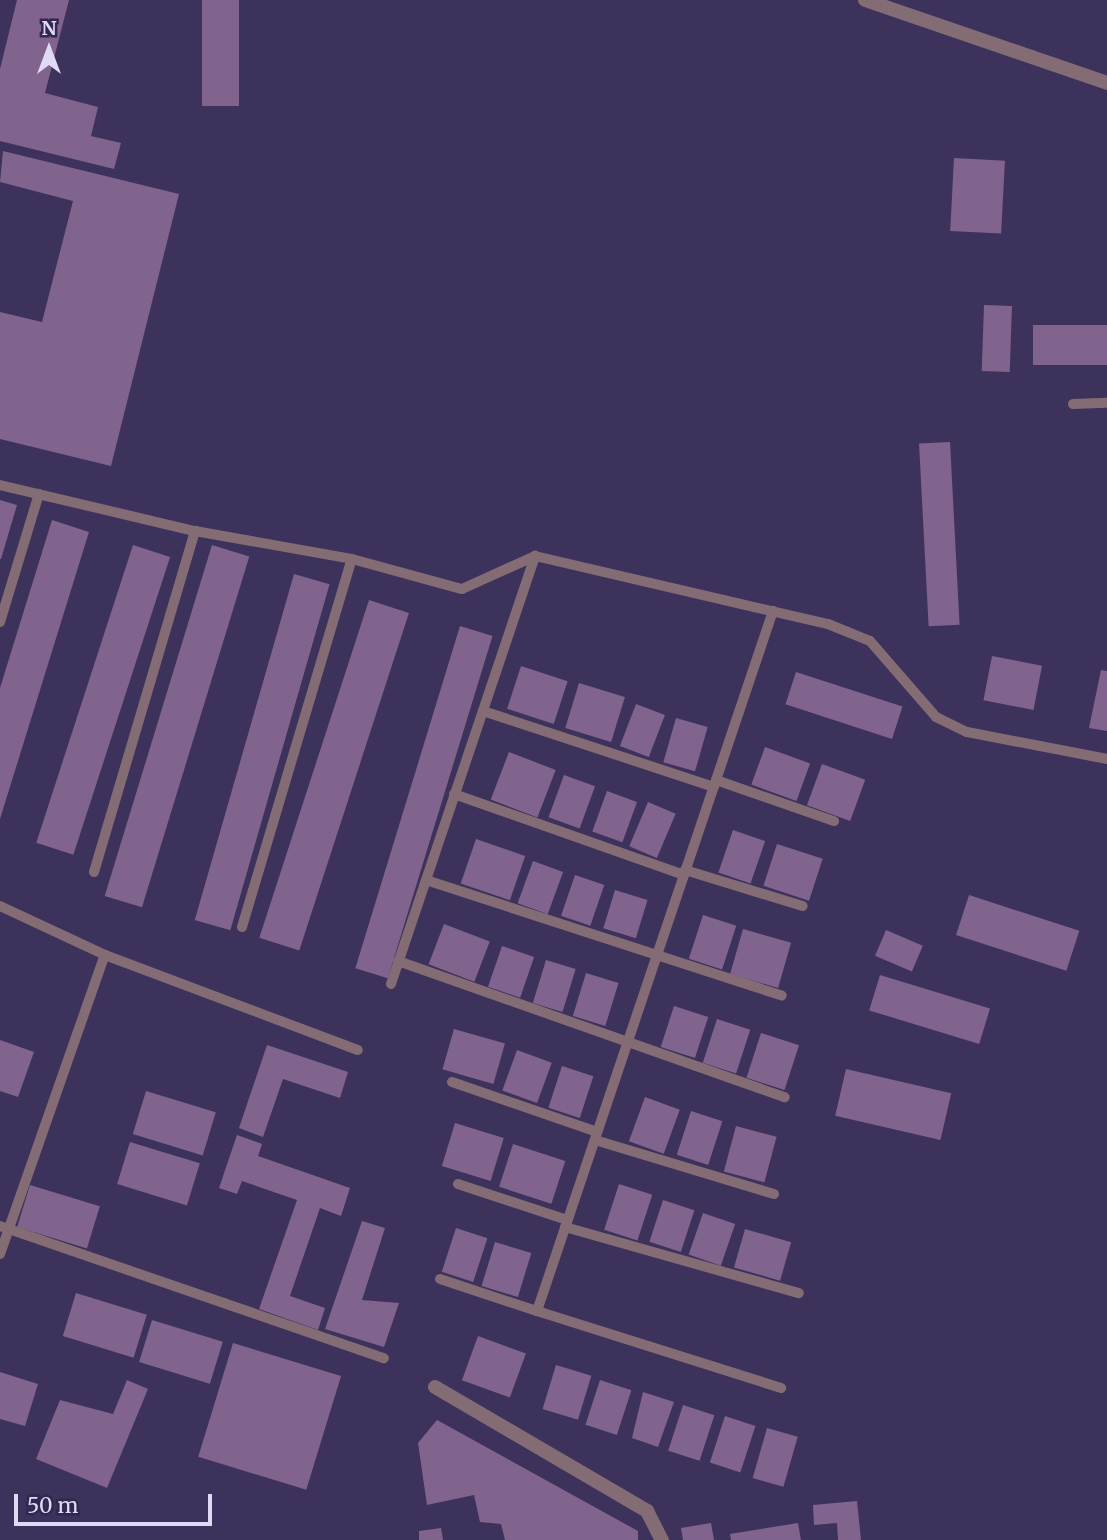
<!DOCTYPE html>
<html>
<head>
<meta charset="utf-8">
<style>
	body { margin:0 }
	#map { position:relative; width:1107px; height:1540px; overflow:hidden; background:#3d325b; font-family:Merriweather,serif }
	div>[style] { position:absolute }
	.building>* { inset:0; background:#80648d; transform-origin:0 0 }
	.service>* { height:10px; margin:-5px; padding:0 5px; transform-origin:5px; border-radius:5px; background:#836c74 }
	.minor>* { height:14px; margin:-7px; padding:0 7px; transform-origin:7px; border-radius:7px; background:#836c74 }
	span { translate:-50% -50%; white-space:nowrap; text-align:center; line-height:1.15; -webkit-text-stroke:7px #322750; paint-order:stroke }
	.north { position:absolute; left:14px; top:14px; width:70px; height:70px; -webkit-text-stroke:5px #322750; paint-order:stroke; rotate:0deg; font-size:19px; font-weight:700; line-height:28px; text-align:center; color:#e0dbf5 }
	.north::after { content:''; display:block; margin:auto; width:24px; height:32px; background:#e0dbf5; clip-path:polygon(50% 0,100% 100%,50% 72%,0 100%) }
	.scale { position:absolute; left:14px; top:1494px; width:198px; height:32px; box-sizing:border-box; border:4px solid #e0dbf5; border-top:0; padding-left:9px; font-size:21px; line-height:24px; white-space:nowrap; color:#e0dbf5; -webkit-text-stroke:5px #322750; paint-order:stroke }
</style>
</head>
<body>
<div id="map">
	<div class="building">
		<i style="clip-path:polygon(17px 0,69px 0,45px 93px,98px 107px,91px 136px,121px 143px,114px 169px,0 141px,0 69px)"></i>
		<i style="left:202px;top:0;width:37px;height:106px"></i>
		<i style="clip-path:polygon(3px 151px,179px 194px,111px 466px,0 439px,0 312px,42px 322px,73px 201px,0 182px)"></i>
		<i style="left:954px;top:158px;width:51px;height:73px;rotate:3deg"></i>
		<i style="left:984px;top:305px;width:28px;height:66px;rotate:2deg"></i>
		<i style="left:1107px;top:325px;width:40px;height:74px;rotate:90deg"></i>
		<i style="left:950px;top:442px;width:183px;height:31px;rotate:87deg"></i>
		<i style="clip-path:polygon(0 500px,17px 505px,1px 559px,0 559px)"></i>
		<i style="clip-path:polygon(52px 520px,89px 532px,0 819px,0 688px)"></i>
		<i style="left:133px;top:545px;width:39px;height:313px;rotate:18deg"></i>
		<i style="left:212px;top:545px;width:39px;height:367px;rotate:17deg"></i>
		<i style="left:294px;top:574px;width:37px;height:360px;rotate:16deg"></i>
		<i style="left:369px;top:600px;width:42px;height:355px;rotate:18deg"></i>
		<i style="left:460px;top:626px;width:34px;height:358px;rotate:17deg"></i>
		<i style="left:992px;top:656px;width:51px;height:45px;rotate:11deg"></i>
		<i style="left:521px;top:666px;width:49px;height:45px;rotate:18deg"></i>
		<i style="clip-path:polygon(1101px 670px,1107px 671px,1107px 731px,1089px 728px)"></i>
		<i style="left:796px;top:672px;width:112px;height:34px;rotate:18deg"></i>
		<i style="left:579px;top:683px;width:48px;height:47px;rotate:17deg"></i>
		<i style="left:636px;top:704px;width:31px;height:45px;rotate:21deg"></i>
		<i style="left:676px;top:718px;width:33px;height:46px;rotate:16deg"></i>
		<i style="left:765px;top:747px;width:48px;height:40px;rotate:20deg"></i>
		<i style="left:509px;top:752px;width:50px;height:51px;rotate:21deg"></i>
		<i style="left:822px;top:764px;width:46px;height:44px;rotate:20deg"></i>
		<i style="left:564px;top:775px;width:33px;height:45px;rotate:20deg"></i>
		<i style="left:607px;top:791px;width:32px;height:43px;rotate:20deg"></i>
		<i style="left:648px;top:802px;width:30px;height:48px;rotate:23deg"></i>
		<i style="left:733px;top:830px;width:34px;height:45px;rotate:19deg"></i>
		<i style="left:476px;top:839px;width:52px;height:47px;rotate:19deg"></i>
		<i style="left:777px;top:844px;width:48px;height:44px;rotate:18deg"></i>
		<i style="left:533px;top:861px;width:32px;height:45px;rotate:20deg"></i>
		<i style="left:575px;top:875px;width:31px;height:43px;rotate:19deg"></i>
		<i style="left:615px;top:890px;width:34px;height:40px;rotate:17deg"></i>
		<i style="left:969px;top:895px;width:116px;height:42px;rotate:18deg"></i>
		<i style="left:703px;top:915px;width:35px;height:46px;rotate:18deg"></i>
		<i style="left:444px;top:924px;width:49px;height:43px;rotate:21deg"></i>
		<i style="left:743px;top:929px;width:50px;height:47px;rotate:16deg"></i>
		<i style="left:886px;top:930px;width:40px;height:28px;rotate:23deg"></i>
		<i style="left:502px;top:946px;width:34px;height:43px;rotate:19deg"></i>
		<i style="left:546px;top:960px;width:31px;height:45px;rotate:17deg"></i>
		<i style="left:586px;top:973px;width:34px;height:45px;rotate:17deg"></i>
		<i style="left:880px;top:975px;width:115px;height:37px;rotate:17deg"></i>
		<i style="left:674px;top:1006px;width:36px;height:43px;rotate:18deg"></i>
		<i style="left:717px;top:1019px;width:35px;height:46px;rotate:18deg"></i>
		<i style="left:454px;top:1029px;width:53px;height:42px;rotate:16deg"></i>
		<i style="left:761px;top:1033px;width:40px;height:47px;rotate:18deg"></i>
		<i style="clip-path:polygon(0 1040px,34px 1052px,18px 1097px,0 1091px)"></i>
		<i style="clip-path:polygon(267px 1045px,348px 1072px,340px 1098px,283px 1079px,263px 1137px,239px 1128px)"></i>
		<i style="left:517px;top:1050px;width:37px;height:43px;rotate:20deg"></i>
		<i style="left:562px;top:1066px;width:33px;height:44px;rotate:18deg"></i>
		<i style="left:846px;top:1069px;width:108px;height:48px;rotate:13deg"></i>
		<i style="left:146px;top:1091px;width:73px;height:45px;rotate:17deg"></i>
		<i style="left:645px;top:1097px;width:37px;height:47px;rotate:20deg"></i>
		<i style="left:691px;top:1111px;width:33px;height:46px;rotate:18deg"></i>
		<i style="left:455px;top:1123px;width:51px;height:45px;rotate:17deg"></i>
		<i style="left:736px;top:1126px;width:42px;height:47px;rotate:15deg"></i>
		<i style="clip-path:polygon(237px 1135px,262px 1144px,258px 1156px,350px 1188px,341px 1216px,320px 1208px,290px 1296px,325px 1308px,318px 1330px,259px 1309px,297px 1200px,242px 1181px,237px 1194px,219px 1188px)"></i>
		<i style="left:130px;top:1142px;width:73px;height:44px;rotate:17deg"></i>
		<i style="left:513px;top:1144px;width:55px;height:45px;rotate:18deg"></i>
		<i style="left:619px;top:1184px;width:35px;height:48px;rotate:18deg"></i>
		<i style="left:30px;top:1185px;width:73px;height:44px;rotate:17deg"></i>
		<i style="left:663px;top:1200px;width:33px;height:44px;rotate:18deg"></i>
		<i style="left:703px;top:1213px;width:34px;height:44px;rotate:19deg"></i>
		<i style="clip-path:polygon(362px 1221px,385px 1228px,362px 1300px,399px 1303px,384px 1347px,325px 1329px)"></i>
		<i style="left:456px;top:1228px;width:33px;height:46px;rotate:18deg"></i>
		<i style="left:745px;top:1229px;width:48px;height:40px;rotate:16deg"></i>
		<i style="left:495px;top:1242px;width:38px;height:46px;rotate:17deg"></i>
		<i style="left:76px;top:1293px;width:74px;height:45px;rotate:17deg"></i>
		<i style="left:152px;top:1320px;width:74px;height:44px;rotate:17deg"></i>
		<i style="left:478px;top:1336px;width:51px;height:47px;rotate:20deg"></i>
		<i style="left:233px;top:1343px;width:113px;height:119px;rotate:17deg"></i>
		<i style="left:556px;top:1365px;width:37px;height:46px;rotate:17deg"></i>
		<i style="clip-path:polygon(0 1372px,38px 1384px,25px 1426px,0 1419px)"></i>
		<i style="clip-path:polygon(127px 1380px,148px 1389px,107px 1488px,36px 1459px,60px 1400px,113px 1414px)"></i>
		<i style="left:600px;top:1380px;width:33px;height:47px;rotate:18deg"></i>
		<i style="clip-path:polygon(643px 1392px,674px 1402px,658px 1447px,632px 1438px)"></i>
		<i style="left:683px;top:1405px;width:33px;height:48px;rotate:18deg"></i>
		<i style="left:725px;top:1416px;width:32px;height:49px;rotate:18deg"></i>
		<i style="clip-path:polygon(437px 1420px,638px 1531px,638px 1540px,505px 1540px,501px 1524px,480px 1522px,474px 1495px,427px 1505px,418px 1443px)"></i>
		<i style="left:767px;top:1428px;width:32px;height:52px;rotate:16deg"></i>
		<i style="clip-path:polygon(857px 1501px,861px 1540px,838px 1540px,837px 1523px,814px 1525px,813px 1505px)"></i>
		<i style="clip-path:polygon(711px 1523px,714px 1540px,683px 1540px,681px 1528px)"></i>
		<i style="clip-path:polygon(798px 1523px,801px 1540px,731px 1540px,730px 1534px)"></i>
		<i style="clip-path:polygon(441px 1528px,443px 1540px,419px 1540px,419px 1531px)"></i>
	</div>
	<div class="service">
		<i style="left:1073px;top:404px;width:34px;rotate:-2deg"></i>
		<i style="left:0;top:485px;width:200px;rotate:13.3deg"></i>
		<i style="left:195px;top:531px;width:159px;rotate:10.1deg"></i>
		<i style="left:352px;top:559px;width:114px;rotate:15.3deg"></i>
		<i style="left:462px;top:589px;width:80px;rotate:-24.3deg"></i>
		<i style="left:535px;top:556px;width:301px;rotate:13.1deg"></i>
		<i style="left:828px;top:624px;width:45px;rotate:22deg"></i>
		<i style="left:870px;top:641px;width:101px;rotate:49deg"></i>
		<i style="left:936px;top:717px;width:34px;rotate:26deg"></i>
		<i style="left:967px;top:732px;width:143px;rotate:10.9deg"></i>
		<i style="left:0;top:622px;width:134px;rotate:-73.1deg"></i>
		<i style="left:483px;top:711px;width:243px;rotate:18.2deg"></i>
		<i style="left:716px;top:780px;width:125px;rotate:19.2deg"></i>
		<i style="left:454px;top:794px;width:244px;rotate:19.4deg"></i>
		<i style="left:685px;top:870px;width:123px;rotate:17deg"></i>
		<i style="left:94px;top:872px;width:356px;rotate:-73.5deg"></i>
		<i style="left:426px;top:880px;width:374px;rotate:18deg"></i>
		<i style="left:0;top:906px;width:116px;rotate:25deg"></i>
		<i style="left:105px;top:955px;width:270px;rotate:20.6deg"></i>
		<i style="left:242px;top:927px;width:384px;rotate:-73.4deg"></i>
		<i style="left:398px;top:961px;width:410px;rotate:19.4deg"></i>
		<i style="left:391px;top:984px;width:452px;rotate:-71.4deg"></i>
		<i style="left:452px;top:1082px;width:153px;rotate:19deg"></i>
		<i style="left:595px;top:1140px;width:187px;rotate:16.8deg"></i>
		<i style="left:458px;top:1184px;width:115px;rotate:18.3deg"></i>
		<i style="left:0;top:1226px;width:406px;rotate:19deg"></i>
		<i style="left:565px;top:1227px;width:243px;rotate:15.8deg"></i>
		<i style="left:0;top:1254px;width:317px;rotate:-70.7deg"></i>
		<i style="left:440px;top:1279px;width:102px;rotate:18.3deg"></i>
		<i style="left:537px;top:1311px;width:739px;rotate:-71.37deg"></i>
		<i style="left:537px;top:1311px;width:256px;rotate:17.5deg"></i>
	</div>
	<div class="minor">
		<i style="left:865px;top:0;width:256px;rotate:18.9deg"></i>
		<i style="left:435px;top:1387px;width:246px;rotate:30.3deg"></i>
		<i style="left:647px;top:1511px;width:33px;rotate:63deg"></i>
	</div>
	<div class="north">N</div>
	<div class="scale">50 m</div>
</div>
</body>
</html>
